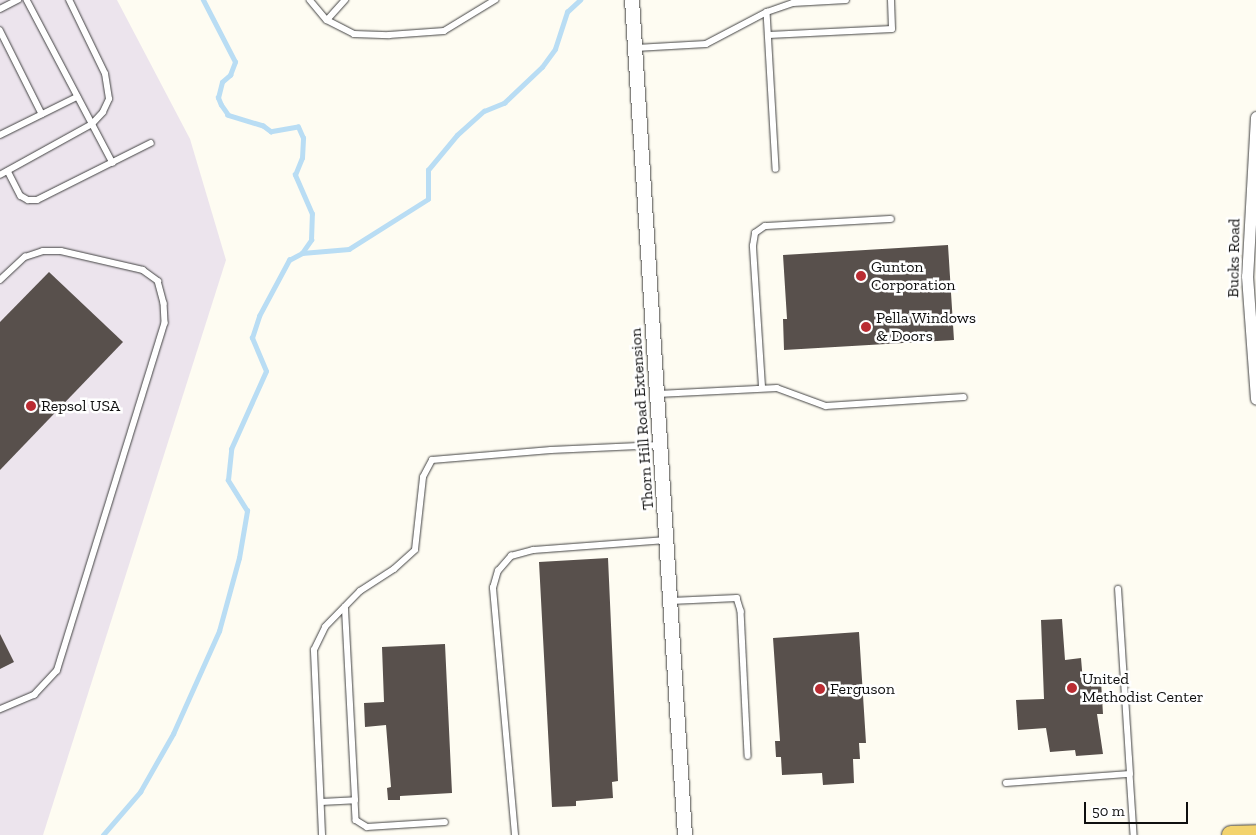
<!DOCTYPE html>
<html>
<head>
<meta charset="utf-8">
<style>
	body { margin:0 }
	#map { position:relative; width:1256px; height:835px; overflow:hidden; background:#fefcf2; font-family:"Zilla Slab",serif }
	div>[style] { position:absolute }
	.industrial>* { inset:0; background:#ece4ed }
	.stream>* { height:4.5px; margin:-2.25px; padding:0 2.25px; transform-origin:2.25px; border-radius:2.25px; background:#b9ddf4 }
	.building>* { inset:0; background:#58504c }
	.roads { filter:drop-shadow(0 0 1px #424242) drop-shadow(0 0 1px #424242) }
	.service>* { height:5.5px; margin:-2.75px; padding:0 2.75px; transform-origin:2.75px; border-radius:2.75px; background:#fff }
	.minor>* { height:11px; margin:-5.5px; padding:0 5.5px; transform-origin:5.5px; border-radius:5.5px; background:#fff }
	.tertiary>* { height:14px; margin:-7px; padding:0 7px; transform-origin:7px; border-radius:7px; background:#fff }
	.primary>* { height:18px; margin:-9px; padding:0 9px; transform-origin:9px; border-radius:9px; background:#f3d36e }
	.dots>* { width:14px; height:14px; translate:-50% -50%; box-sizing:border-box; border:2px solid #fff; border-radius:50% }
	span { translate:-50% -50%; white-space:nowrap; text-align:center; line-height:1.15; -webkit-text-stroke:5px #fff; paint-order:stroke }
	.street-label { font-size:16px; color:#0f0f0f }
	.poi-label { font-size:16px; color:#0f0f0f }
	.left { translate:0 -50%; text-align:left }
	.scale { position:absolute; left:1084px; top:802px; width:104px; height:22px; box-sizing:border-box; border:2px solid #0f0f0f; border-top:0; padding-left:6px; font-size:15px; line-height:18px; white-space:nowrap; color:#0f0f0f; -webkit-text-stroke:4px #fff; paint-order:stroke }
</style>
</head>
<body>
<div id="map">
	<div class="industrial">
		<i style="clip-path:polygon(0 0,117px 0,190px 139px,226px 260px,43px 835px,0 835px)"></i>
	</div>
	<div class="stream">
		<i style="left:302px;top:253px;width:47px;rotate:-4.9deg"></i>
		<i style="left:349px;top:249px;width:93px;rotate:-32.3deg"></i>
		<i style="left:428px;top:199px;width:29px;rotate:-90deg"></i>
		<i style="left:428px;top:170px;width:45px;rotate:-50.4deg"></i>
		<i style="left:457px;top:135px;width:36px;rotate:-42deg"></i>
		<i style="left:484px;top:111px;width:22px;rotate:-22deg"></i>
		<i style="left:504px;top:103px;width:52px;rotate:-43.5deg"></i>
		<i style="left:542px;top:67px;width:22px;rotate:-54deg"></i>
		<i style="left:555px;top:49px;width:39px;rotate:-72deg"></i>
		<i style="left:567px;top:12px;width:18px;rotate:-43deg"></i>
		<i style="left:103px;top:835px;width:57px;rotate:-49.3deg"></i>
		<i style="left:140px;top:792px;width:67px;rotate:-60.4deg"></i>
		<i style="left:173px;top:734px;width:113px;rotate:-65.9deg"></i>
		<i style="left:219px;top:631px;width:76px;rotate:-74.7deg"></i>
		<i style="left:239px;top:558px;width:48px;rotate:-80.3deg"></i>
		<i style="left:247px;top:511px;width:36px;rotate:-122deg"></i>
		<i style="left:228px;top:480px;width:31px;rotate:-84deg"></i>
		<i style="left:231px;top:449px;width:85px;rotate:-65.8deg"></i>
		<i style="left:266px;top:371px;width:36px;rotate:-113deg"></i>
		<i style="left:252px;top:338px;width:23px;rotate:-72deg"></i>
		<i style="left:259px;top:316px;width:64px;rotate:-61.8deg"></i>
		<i style="left:289px;top:260px;width:15px;rotate:-28deg"></i>
		<i style="left:302px;top:253px;width:16px;rotate:-55deg"></i>
		<i style="left:311px;top:240px;width:26px;rotate:-88deg"></i>
		<i style="left:312px;top:214px;width:43px;rotate:-113.6deg"></i>
		<i style="left:295px;top:175px;width:18px;rotate:-68deg"></i>
		<i style="left:302px;top:158px;width:20px;rotate:-87deg"></i>
		<i style="left:303px;top:138px;width:12px;rotate:-114deg"></i>
		<i style="left:298px;top:127px;width:27px;rotate:170deg"></i>
		<i style="left:271px;top:132px;width:10px;rotate:-143deg"></i>
		<i style="left:263px;top:126px;width:37px;rotate:-163deg"></i>
		<i style="left:228px;top:115px;width:12px;rotate:-125deg"></i>
		<i style="left:221px;top:105px;width:8px;rotate:-113deg"></i>
		<i style="left:218px;top:98px;width:16px;rotate:-76deg"></i>
		<i style="left:222px;top:82px;width:11px;rotate:-41deg"></i>
		<i style="left:230px;top:75px;width:14px;rotate:-69deg"></i>
		<i style="left:235px;top:62px;width:70px;rotate:-117.3deg"></i>
	</div>
	<div class="building">
		<i style="clip-path:polygon(948px 245px,954px 340px,784px 350px,783px 319px,787px 319px,783px 255px)"></i>
		<i style="clip-path:polygon(49px 272px,123px 342px,0 470px,0 322px)"></i>
		<i style="clip-path:polygon(608px 558px,618px 781px,612px 782px,613px 798px,576px 801px,576px 806px,552px 807px,539px 562px)"></i>
		<i style="clip-path:polygon(1062px 619px,1065px 660px,1081px 658px,1083px 682px,1101px 681px,1103px 714px,1097px 714px,1103px 754px,1076px 756px,1075px 750px,1050px 752px,1046px 728px,1018px 730px,1016px 700px,1044px 699px,1041px 620px)"></i>
		<i style="clip-path:polygon(859px 632px,866px 743px,859px 743px,860px 759px,853px 759px,854px 783px,823px 785px,822px 773px,782px 775px,781px 757px,776px 757px,775px 741px,780px 741px,773px 638px)"></i>
		<i style="clip-path:polygon(0 634px,14px 662px,0 669px)"></i>
		<i style="clip-path:polygon(445px 644px,452px 793px,400px 796px,400px 800px,388px 800px,387px 788px,391px 787px,386px 725px,365px 727px,364px 703px,384px 702px,382px 647px)"></i>
	</div>
	<div class="roads">
		<div class="service">
			<i style="left:27px;top:0;width:184px;rotate:62.2deg"></i>
			<i style="left:310px;top:0;width:26px;rotate:50deg"></i>
			<i style="left:327px;top:20px;width:30px;rotate:27deg"></i>
			<i style="left:354px;top:34px;width:35px;rotate:2deg"></i>
			<i style="left:389px;top:35px;width:55px;rotate:-4.2deg"></i>
			<i style="left:444px;top:31px;width:60px;rotate:-31.3deg"></i>
			<i style="left:0;top:9px;width:20px;rotate:-27deg"></i>
			<i style="left:767px;top:12px;width:28px;rotate:-19deg"></i>
			<i style="left:793px;top:3px;width:53px;rotate:-3.2deg"></i>
			<i style="left:327px;top:20px;width:27px;rotate:-48deg"></i>
			<i style="left:0;top:30px;width:94px;rotate:63.4deg"></i>
			<i style="left:769px;top:35px;width:123px;rotate:-2.8deg"></i>
			<i style="left:892px;top:29px;width:29px;rotate:-92deg"></i>
			<i style="left:636px;top:48px;width:70px;rotate:-3.3deg"></i>
			<i style="left:706px;top:44px;width:69px;rotate:-27.7deg"></i>
			<i style="left:767px;top:12px;width:157px;rotate:86.7deg"></i>
			<i style="left:0;top:135px;width:86px;rotate:-26.3deg"></i>
			<i style="left:8px;top:171px;width:28px;rotate:63deg"></i>
			<i style="left:21px;top:196px;width:8px;rotate:30deg"></i>
			<i style="left:28px;top:200px;width:9px"></i>
			<i style="left:37px;top:200px;width:127px;rotate:-26.6deg"></i>
			<i style="left:0;top:175px;width:105px;rotate:-29deg"></i>
			<i style="left:92px;top:124px;width:16px;rotate:-47deg"></i>
			<i style="left:103px;top:112px;width:14px;rotate:-65deg"></i>
			<i style="left:109px;top:99px;width:25px;rotate:-99deg"></i>
			<i style="left:105px;top:74px;width:82px;rotate:-115.9deg"></i>
			<i style="left:0;top:280px;width:34px;rotate:-43deg"></i>
			<i style="left:25px;top:257px;width:19px;rotate:-18deg"></i>
			<i style="left:43px;top:251px;width:18px"></i>
			<i style="left:61px;top:251px;width:84px;rotate:13deg"></i>
			<i style="left:143px;top:270px;width:19px;rotate:36deg"></i>
			<i style="left:158px;top:281px;width:23px;rotate:75deg"></i>
			<i style="left:164px;top:303px;width:20px;rotate:87deg"></i>
			<i style="left:165px;top:323px;width:364px;rotate:107.2deg"></i>
			<i style="left:57px;top:671px;width:33px;rotate:133deg"></i>
			<i style="left:35px;top:695px;width:38px;rotate:157deg"></i>
			<i style="left:762px;top:387px;width:141px;rotate:-93.7deg"></i>
			<i style="left:753px;top:246px;width:13px;rotate:-81deg"></i>
			<i style="left:755px;top:233px;width:12px;rotate:-35deg"></i>
			<i style="left:765px;top:226px;width:126px;rotate:-3.2deg"></i>
			<i style="left:658px;top:394px;width:119px;rotate:-2.9deg"></i>
			<i style="left:777px;top:388px;width:52px;rotate:20.2deg"></i>
			<i style="left:826px;top:406px;width:138px;rotate:-3.7deg"></i>
			<i style="left:671px;top:601px;width:66px;rotate:-2.6deg"></i>
			<i style="left:737px;top:598px;width:14px;rotate:73deg"></i>
			<i style="left:741px;top:611px;width:145px;rotate:87.2deg"></i>
			<i style="left:1130px;top:774px;width:61px;rotate:86.2deg"></i>
			<i style="left:1006px;top:783px;width:124px;rotate:-4.2deg"></i>
			<i style="left:1130px;top:774px;width:185px;rotate:-93.7deg"></i>
			<i style="left:355px;top:800px;width:20px;rotate:87deg"></i>
			<i style="left:356px;top:820px;width:13px;rotate:32deg"></i>
			<i style="left:367px;top:827px;width:78px;rotate:-3.7deg"></i>
			<i style="left:321px;top:802px;width:34px;rotate:-3deg"></i>
			<i style="left:355px;top:800px;width:193px;rotate:-93deg"></i>
			<i style="left:322px;top:835px;width:185px;rotate:-92.5deg"></i>
			<i style="left:314px;top:650px;width:25px;rotate:-64deg"></i>
			<i style="left:325px;top:627px;width:50px;rotate:-45.8deg"></i>
			<i style="left:360px;top:591px;width:40px;rotate:-32.9deg"></i>
			<i style="left:394px;top:569px;width:28px;rotate:-42deg"></i>
			<i style="left:415px;top:550px;width:73px;rotate:-83.7deg"></i>
			<i style="left:423px;top:477px;width:19px;rotate:-62deg"></i>
			<i style="left:432px;top:460px;width:119px;rotate:-4.8deg"></i>
			<i style="left:551px;top:450px;width:109px;rotate:-2.6deg"></i>
			<i style="left:515px;top:835px;width:248px;rotate:-95.1deg"></i>
			<i style="left:493px;top:588px;width:18px;rotate:-74deg"></i>
			<i style="left:498px;top:571px;width:20px;rotate:-49deg"></i>
			<i style="left:511px;top:556px;width:23px;rotate:-15deg"></i>
			<i style="left:533px;top:550px;width:134px;rotate:-4.3deg"></i>
		</div>
		<div class="minor">
			<i style="left:1256px;top:117px;width:159px;rotate:93.2deg"></i>
			<i style="left:1247px;top:276px;width:123px;rotate:85.8deg"></i>
		</div>
		<div class="tertiary">
			<i style="left:632px;top:0;width:837px;rotate:86.37deg"></i>
		</div>
		<div class="primary">
			<i style="left:1231px;top:835px;width:25px;rotate:-2deg"></i>
		</div>
	</div>
	<div class="dots">
		<i style="left:861px;top:276px;background:#ba2c32"></i>
		<i style="left:866px;top:327px;background:#ba2c32"></i>
		<i style="left:31px;top:406px;background:#ba2c32"></i>
		<i style="left:1072px;top:688px;background:#ba2c32"></i>
		<i style="left:820px;top:689px;background:#ba2c32"></i>
	</div>
	<div class="street-label">
		<span style="left:1234px;top:258px;rotate:-89deg">Bucks Road</span>
		<span style="left:642px;top:419px;rotate:-94deg">Thorn Hill Road Extension</span>
	</div>
	<div class="poi-label">
		<span class="left" style="left:871px;top:276px">Gunton<br>Corporation</span>
		<span class="left" style="left:876px;top:327px">Pella Windows<br>&amp; Doors</span>
		<span class="left" style="left:41px;top:406px">Repsol USA</span>
		<span class="left" style="left:1082px;top:688px">United<br>Methodist Center</span>
		<span class="left" style="left:830px;top:689px">Ferguson</span>
	</div>
	<div class="scale">50 m</div>
</div>
</body>
</html>
